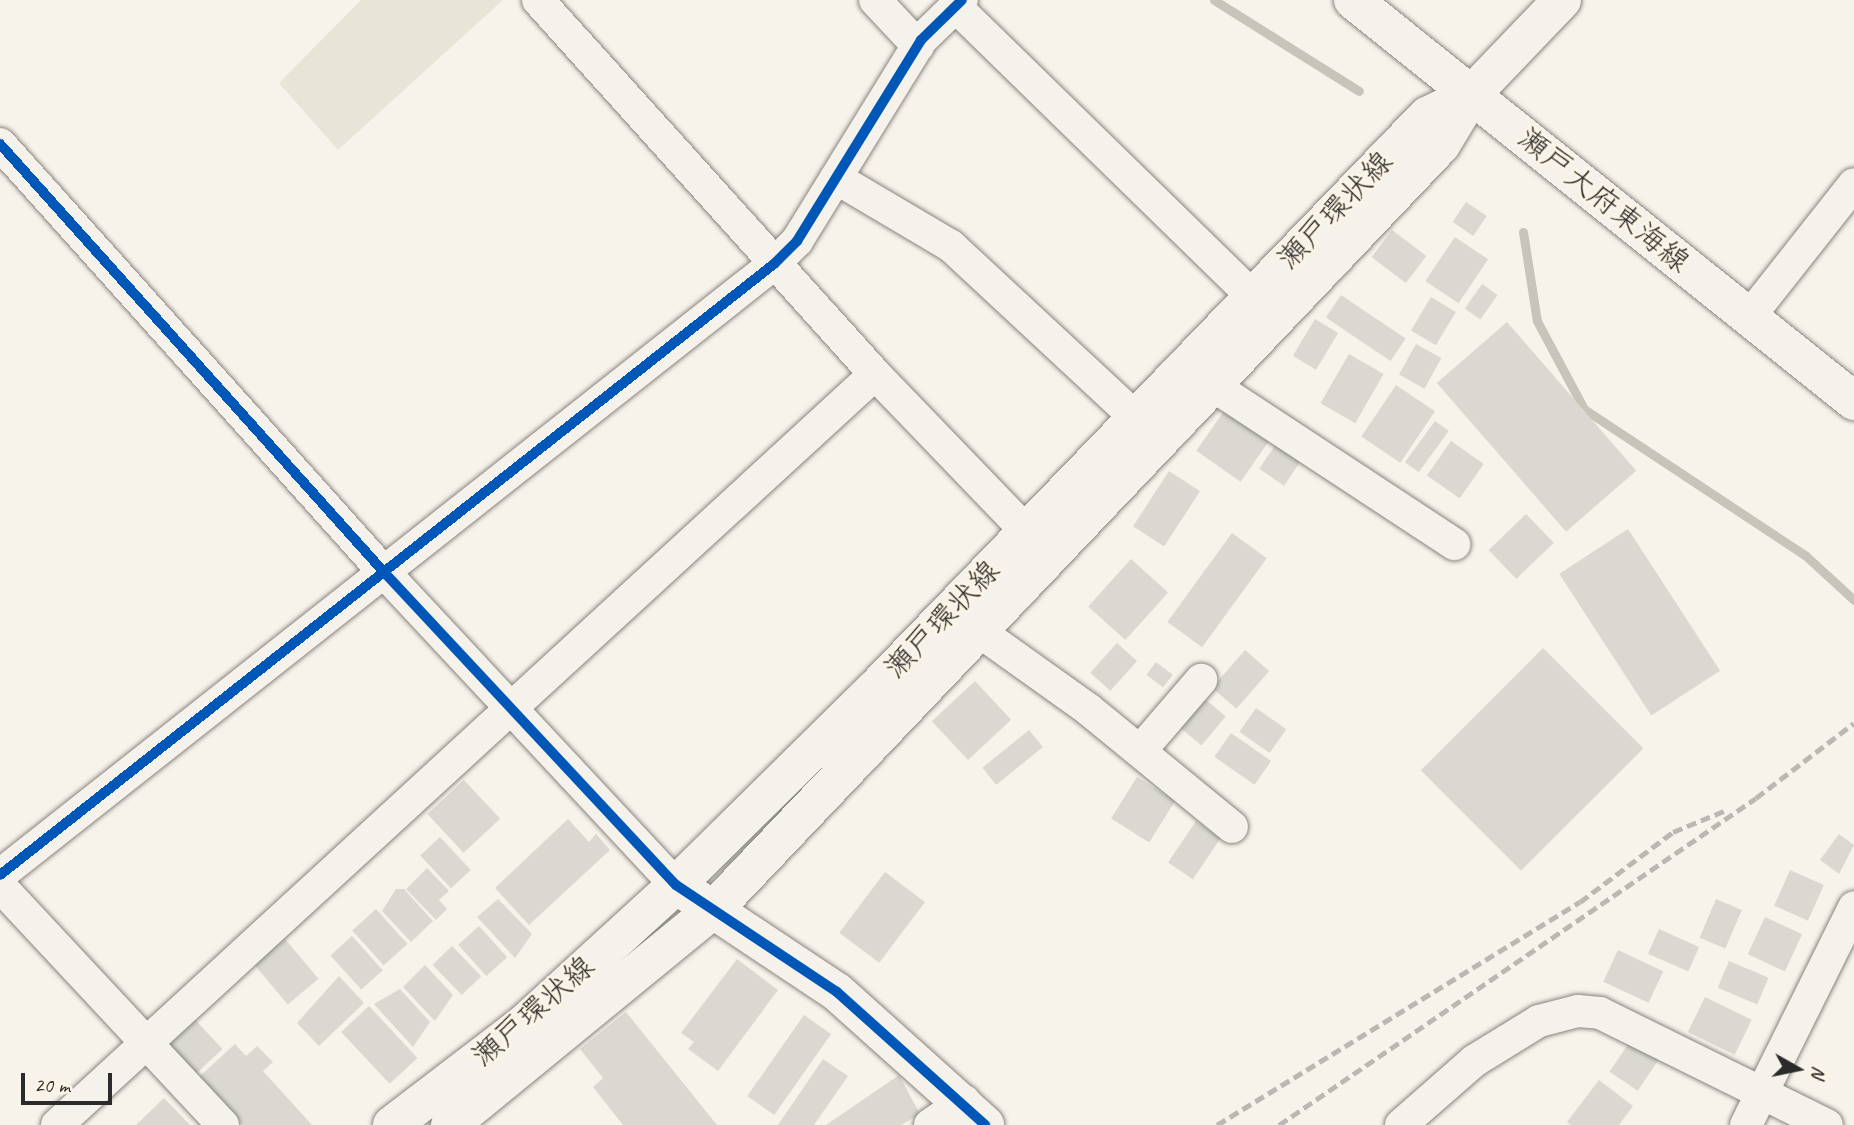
<!DOCTYPE html>
<html>
<head>
<meta charset="utf-8">
<style>
	body { margin:0 }
	#map { position:relative; width:1854px; height:1125px; overflow:hidden; background:#f7f3ea; font-family:Caveat,"Klee One",sans-serif }
	div>[style] { position:absolute }
	.green>* { inset:0; background:#e9e4d8 }
	.stream>* { height:9px; margin:-4.5px; padding:0 4.5px; transform-origin:4.5px; border-radius:4.5px; background:#c8c4ba }
	.building>* { inset:0; background:#dad8d1; transform-origin:0 0 }
	.roads { filter:drop-shadow(0 0 2px #878581) drop-shadow(0 0 2px #878581) }
	.street>* { height:32px; margin:-16px; padding:0 16px; transform-origin:16px; border-radius:16px; background:#f5f2ec }
	.secondary>* { height:38px; margin:-19px; padding:0 19px; transform-origin:19px; border-radius:19px; background:#f5f2ec }
	.primary>* { height:38px; margin:-19px; padding:0 19px; transform-origin:19px; border-radius:19px; background:#f5f2ec }
	.rail>* { height:5px; margin-top:-2.5px; transform-origin:0; background:repeating-linear-gradient(90deg,#bbb8b4 0 10px,transparent 0 15px) }
	.cycleway>* { height:10px; margin:-5px; padding:0 5px; transform-origin:5px; border-radius:5px; background:#0057b8 }
	span { translate:-50% -50%; white-space:nowrap; text-align:center; line-height:1.15; -webkit-text-stroke:5px #fcf5e5; paint-order:stroke }
	.street-label { font-size:30px; color:#2b2b2b }
	.north { position:absolute; left:1763px; top:1034px; width:70px; height:70px; -webkit-text-stroke:5px #fcf5e5; paint-order:stroke; rotate:99deg; font-size:19px; font-weight:700; line-height:28px; text-align:center; color:#2b2b2b }
	.north::after { content:''; display:block; margin:auto; width:24px; height:32px; background:#2b2b2b; clip-path:polygon(50% 0,100% 100%,50% 72%,0 100%) }
	.scale { position:absolute; left:21px; top:1073px; width:91px; height:32px; box-sizing:border-box; border:4px solid #2b2b2b; border-top:0; padding-left:9px; font-size:21px; line-height:24px; white-space:nowrap; color:#2b2b2b; -webkit-text-stroke:5px #fcf5e5; paint-order:stroke }
</style>
</head>
<body>
<div id="map">
	<div class="green">
		<i style="clip-path:polygon(361px 0,503px 0,338px 150px,279px 83px)"></i>
	</div>
	<div class="stream">
		<i style="left:1214px;top:0;width:171px;rotate:32.1deg"></i>
		<i style="left:1523px;top:232px;width:90px;rotate:81.1deg"></i>
		<i style="left:1537px;top:321px;width:100px;rotate:61.9deg"></i>
		<i style="left:1584px;top:409px;width:266px;rotate:33.5deg"></i>
		<i style="left:1806px;top:556px;width:65px;rotate:42.5deg"></i>
	</div>
	<div class="building">
		<i style="left:1466px;top:202px;width:25px;height:24px;rotate:34deg"></i>
		<i style="left:1392px;top:230px;width:43px;height:34px;rotate:37deg"></i>
		<i style="left:1455px;top:237px;width:40px;height:53px;rotate:34deg"></i>
		<i style="left:1482px;top:284px;width:19px;height:30px;rotate:35deg"></i>
		<i style="left:1341px;top:295px;width:78px;height:27px;rotate:34deg"></i>
		<i style="left:1431px;top:297px;width:29px;height:39px;rotate:31deg"></i>
		<i style="left:1315px;top:319px;width:27px;height:43px;rotate:31deg"></i>
		<i style="left:1507px;top:322px;width:197px;height:93px;rotate:49deg"></i>
		<i style="left:1416px;top:344px;width:29px;height:35px;rotate:29deg"></i>
		<i style="left:1349px;top:354px;width:40px;height:57px;rotate:30deg"></i>
		<i style="left:1396px;top:385px;width:47px;height:62px;rotate:34deg"></i>
		<i style="left:1229px;top:404px;width:54px;height:57px;rotate:35deg"></i>
		<i style="left:1435px;top:421px;width:17px;height:51px;rotate:36deg"></i>
		<i style="left:1451px;top:441px;width:40px;height:42px;rotate:35deg"></i>
		<i style="left:1276px;top:444px;width:30px;height:30px;rotate:34deg"></i>
		<i style="left:1169px;top:471px;width:37px;height:66px;rotate:33deg"></i>
		<i style="left:1526px;top:514px;width:40px;height:52px;rotate:46deg"></i>
		<i style="left:1628px;top:529px;width:169px;height:82px;rotate:57deg"></i>
		<i style="left:1232px;top:533px;width:43px;height:110px;rotate:36deg"></i>
		<i style="left:1131px;top:559px;width:50px;height:64px;rotate:42deg"></i>
		<i style="left:1117px;top:643px;width:27px;height:40px;rotate:42deg"></i>
		<i style="left:1543px;top:648px;width:142px;height:173px;rotate:45deg"></i>
		<i style="left:1245px;top:650px;width:32px;height:50px;rotate:41deg"></i>
		<i style="left:1156px;top:662px;width:21px;height:16px;rotate:37deg"></i>
		<i style="left:975px;top:681px;width:53px;height:59px;rotate:47deg"></i>
		<i style="left:1199px;top:694px;width:35px;height:38px;rotate:40deg"></i>
		<i style="left:1256px;top:708px;width:37px;height:29px;rotate:35deg"></i>
		<i style="left:1029px;top:730px;width:22px;height:60px;rotate:51deg"></i>
		<i style="left:1231px;top:733px;width:49px;height:29px;rotate:35deg"></i>
		<i style="left:1137px;top:777px;width:45px;height:49px;rotate:32deg"></i>
		<i style="left:464px;top:780px;width:53px;height:50px;rotate:47deg"></i>
		<i style="clip-path:polygon(568px 819px,589px 842px,596px 834px,610px 850px,529px 925px,495px 888px)"></i>
		<i style="left:1196px;top:821px;width:30px;height:50px;rotate:34deg"></i>
		<i style="clip-path:polygon(1839px 834px,1854px 845px,1839px 874px,1820px 860px)"></i>
		<i style="left:440px;top:837px;width:45px;height:27px;rotate:47deg"></i>
		<i style="clip-path:polygon(427px 868px,449px 891px,439px 900px,447px 909px,436px 920px,406px 889px)"></i>
		<i style="left:1790px;top:870px;width:37px;height:39px;rotate:24deg"></i>
		<i style="left:885px;top:872px;width:50px;height:76px;rotate:37deg"></i>
		<i style="clip-path:polygon(396px 889px,404px 889px,433px 921px,411px 942px,382px 911px)"></i>
		<i style="clip-path:polygon(498px 899px,532px 934px,515px 958px,477px 917px)"></i>
		<i style="left:1716px;top:899px;width:28px;height:42px;rotate:23deg"></i>
		<i style="left:376px;top:909px;width:47px;height:32px;rotate:48deg"></i>
		<i style="left:1765px;top:917px;width:41px;height:41px;rotate:25deg"></i>
		<i style="left:479px;top:926px;width:42px;height:28px;rotate:48deg"></i>
		<i style="left:1659px;top:929px;width:44px;height:27px;rotate:24deg"></i>
		<i style="left:352px;top:936px;width:46px;height:29px;rotate:48deg"></i>
		<i style="left:285px;top:939px;width:52px;height:40px;rotate:50deg"></i>
		<i style="left:452px;top:946px;width:42px;height:27px;rotate:46deg"></i>
		<i style="left:1618px;top:950px;width:50px;height:35px;rotate:25deg"></i>
		<i style="clip-path:polygon(737px 959px,778px 990px,718px 1071px,688px 1049px,694px 1042px,681px 1033px)"></i>
		<i style="left:1729px;top:961px;width:43px;height:29px;rotate:23deg"></i>
		<i style="clip-path:polygon(425px 965px,453px 995px,435px 1021px,403px 987px)"></i>
		<i style="clip-path:polygon(339px 976px,364px 1003px,319px 1046px,297px 1023px)"></i>
		<i style="clip-path:polygon(400px 989px,430px 1022px,413px 1047px,374px 1004px)"></i>
		<i style="left:1705px;top:997px;width:52px;height:39px;rotate:26deg"></i>
		<i style="left:369px;top:1006px;width:71px;height:38px;rotate:47deg"></i>
		<i style="left:187px;top:1011px;width:52px;height:41px;rotate:47deg"></i>
		<i style="clip-path:polygon(626px 1012px,717px 1125px,623px 1125px,593px 1087px,603px 1078px,580px 1049px)"></i>
		<i style="left:804px;top:1015px;width:33px;height:99px;rotate:35deg"></i>
		<i style="left:1633px;top:1037px;width:34px;height:42px;rotate:34deg"></i>
		<i style="clip-path:polygon(235px 1044px,246px 1056px,257px 1046px,273px 1062px,263px 1071px,312px 1125px,243px 1125px,199px 1077px)"></i>
		<i style="clip-path:polygon(823px 1059px,848px 1076px,814px 1125px,778px 1125px)"></i>
		<i style="clip-path:polygon(899px 1075px,920px 1114px,901px 1125px,826px 1125px)"></i>
		<i style="clip-path:polygon(1599px 1080px,1633px 1106px,1619px 1125px,1571px 1125px,1567px 1122px)"></i>
		<i style="clip-path:polygon(164px 1098px,190px 1125px,136px 1125px)"></i>
	</div>
	<div class="roads">
		<div class="street">
			<i style="left:538px;top:0;width:503px;rotate:47.98deg"></i>
			<i style="left:875px;top:374px;width:218px;rotate:46.1deg"></i>
			<i style="left:875px;top:0;width:63px;rotate:46.9deg"></i>
			<i style="left:955px;top:6px;width:415px;rotate:44.3deg"></i>
			<i style="left:0;top:144px;width:574px;rotate:48.11deg"></i>
			<i style="left:383px;top:571px;width:429px;rotate:47deg"></i>
			<i style="left:836px;top:178px;width:134px;rotate:30.6deg"></i>
			<i style="left:951px;top:246px;width:251px;rotate:42.9deg"></i>
			<i style="left:1749px;top:317px;width:169px;rotate:-51.7deg"></i>
			<i style="left:1212px;top:385px;width:290px;rotate:33.3deg"></i>
			<i style="left:976px;top:629px;width:138px;rotate:35.5deg"></i>
			<i style="left:1088px;top:709px;width:186px;rotate:39.3deg"></i>
			<i style="left:1140px;top:751px;width:94px;rotate:-49.3deg"></i>
			<i style="left:0;top:875px;width:986px;rotate:-38.29deg"></i>
			<i style="left:774px;top:264px;width:33px;rotate:-45deg"></i>
			<i style="left:797px;top:241px;width:236px;rotate:-58.3deg"></i>
			<i style="left:921px;top:40px;width:57px;rotate:-44.3deg"></i>
			<i style="left:0;top:886px;width:327px;rotate:47deg"></i>
			<i style="left:57px;top:1125px;width:1110px;rotate:-42.55deg"></i>
			<i style="left:930px;top:1125px;width:42px;rotate:-34.4deg"></i>
			<i style="left:1401px;top:1125px;width:97px;rotate:-41.2deg"></i>
			<i style="left:1474px;top:1061px;width:76px;rotate:-31.6deg"></i>
			<i style="left:1539px;top:1021px;width:40px;rotate:-14.4deg"></i>
			<i style="left:1578px;top:1011px;width:22px;rotate:5deg"></i>
			<i style="left:1600px;top:1013px;width:253px;rotate:26.3deg"></i>
			<i style="left:1746px;top:1125px;width:243px;rotate:-63.6deg"></i>
		</div>
		<div class="secondary">
			<i style="left:676px;top:885px;width:193px;rotate:33.6deg"></i>
			<i style="left:837px;top:992px;width:199px;rotate:41.9deg"></i>
		</div>
		<div class="primary">
			<i style="left:1353px;top:0;width:642px;rotate:38.67deg"></i>
			<i style="left:392px;top:1125px;width:166px;rotate:-37.4deg"></i>
			<i style="left:524px;top:1024px;width:206px;rotate:-42.4deg"></i>
			<i style="left:676px;top:885px;width:282px;rotate:-44.6deg"></i>
			<i style="left:877px;top:687px;width:793px;rotate:-46.07deg"></i>
			<i style="left:1427px;top:116px;width:50px;rotate:-26.1deg"></i>
			<i style="left:1472px;top:94px;width:130px;rotate:-46.2deg"></i>
			<i style="left:450px;top:1125px;width:344px;rotate:-39.3deg"></i>
			<i style="left:716px;top:907px;width:1052px;rotate:-46.43deg"></i>
			<i style="left:1441px;top:145px;width:60px;rotate:-58.7deg"></i>
		</div>
	</div>
	<div class="rail">
		<i style="left:1217px;top:1125px;width:426px;rotate:-31.6deg"></i>
		<i style="left:1580px;top:902px;width:116px;rotate:-37deg"></i>
		<i style="left:1673px;top:832px;width:57px;rotate:-22.5deg"></i>
		<i style="left:1279px;top:1125px;width:578px;rotate:-34.43deg"></i>
		<i style="left:1756px;top:798px;width:123px;rotate:-37.4deg"></i>
	</div>
	<div class="cycleway">
		<i style="left:0;top:144px;width:574px;rotate:48.11deg"></i>
		<i style="left:383px;top:571px;width:429px;rotate:47deg"></i>
		<i style="left:676px;top:885px;width:193px;rotate:33.6deg"></i>
		<i style="left:837px;top:992px;width:199px;rotate:41.9deg"></i>
		<i style="left:0;top:875px;width:986px;rotate:-38.29deg"></i>
		<i style="left:774px;top:264px;width:33px;rotate:-45deg"></i>
		<i style="left:797px;top:241px;width:236px;rotate:-58.3deg"></i>
		<i style="left:921px;top:40px;width:57px;rotate:-44.3deg"></i>
	</div>
	<div class="street-label">
		<span style="left:1604px;top:200px;rotate:39deg">瀬戸大府東海線</span>
		<span style="left:1335px;top:210px;rotate:-46deg">瀬戸環状線</span>
		<span style="left:942px;top:619px;rotate:-46deg">瀬戸環状線</span>
		<span style="left:533px;top:1011px;rotate:-41deg">瀬戸環状線</span>
	</div>
	<div class="north">N</div>
	<div class="scale">20 m</div>
</div>
</body>
</html>
